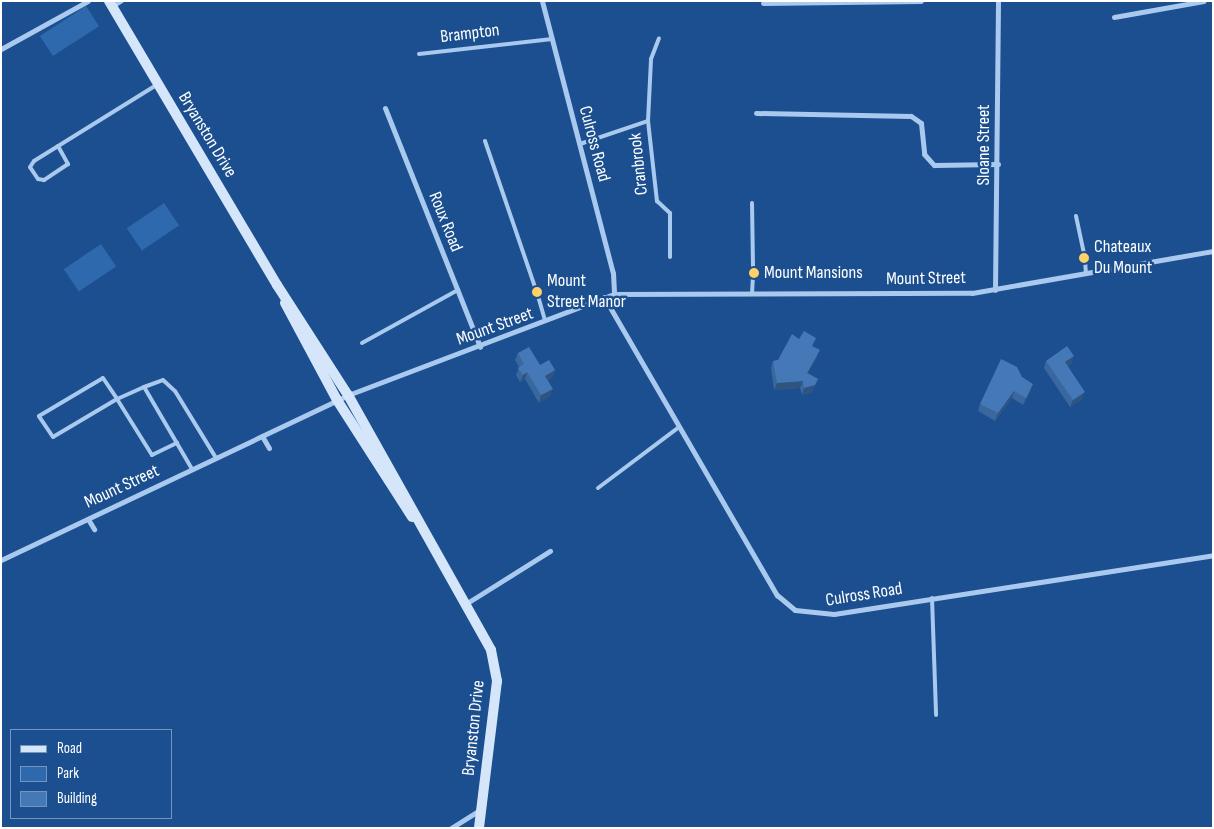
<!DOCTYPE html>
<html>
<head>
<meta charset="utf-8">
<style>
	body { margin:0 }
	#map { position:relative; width:1214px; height:829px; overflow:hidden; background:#1b4f8f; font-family:"Sofia Sans Condensed",sans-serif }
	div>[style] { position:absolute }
	.green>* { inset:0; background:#2e69ad; transform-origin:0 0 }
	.service>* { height:4px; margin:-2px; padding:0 2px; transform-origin:2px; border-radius:2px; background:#a9c9ee }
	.minor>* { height:5px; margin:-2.5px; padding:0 2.5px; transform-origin:2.5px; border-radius:2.5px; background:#a9c9ee }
	.secondary>* { height:10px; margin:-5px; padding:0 5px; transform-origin:5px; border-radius:5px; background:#d6e6fa }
	.wall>* { inset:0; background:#3a679d }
	.shaded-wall>* { inset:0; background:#305480 }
	.building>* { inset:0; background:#4478b7 }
	.dots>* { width:14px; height:14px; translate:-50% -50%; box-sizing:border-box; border:2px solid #1b4f8f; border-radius:50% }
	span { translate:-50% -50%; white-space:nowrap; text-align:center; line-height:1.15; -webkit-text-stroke:5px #1b4f8f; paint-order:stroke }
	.street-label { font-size:18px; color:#fff }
	.poi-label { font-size:18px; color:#fff }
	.left { translate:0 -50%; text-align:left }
	.frame { position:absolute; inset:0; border:2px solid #fff; pointer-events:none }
	.legend { position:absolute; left:10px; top:729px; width:162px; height:90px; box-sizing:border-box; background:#1b4f8f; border:1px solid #7695bc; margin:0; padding:6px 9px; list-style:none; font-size:15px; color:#fff }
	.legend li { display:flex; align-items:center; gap:10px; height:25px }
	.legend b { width:25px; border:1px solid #7695bc }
</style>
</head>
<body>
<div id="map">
	<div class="green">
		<i style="left:86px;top:6px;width:24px;height:55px;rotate:57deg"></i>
		<i style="left:164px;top:203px;width:27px;height:45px;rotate:56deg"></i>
		<i style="left:101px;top:244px;width:27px;height:45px;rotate:56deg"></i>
	</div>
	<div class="service">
		<i style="left:114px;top:6px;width:9px;rotate:-32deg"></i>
		<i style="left:419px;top:54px;width:134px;rotate:-6.4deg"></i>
		<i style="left:648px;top:121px;width:62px;rotate:-87.2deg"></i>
		<i style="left:651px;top:59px;width:22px;rotate:-69deg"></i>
		<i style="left:485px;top:141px;width:157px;rotate:71.1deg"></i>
		<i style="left:580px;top:144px;width:72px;rotate:-18.7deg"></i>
		<i style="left:648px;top:121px;width:81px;rotate:83.6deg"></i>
		<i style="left:657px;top:201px;width:18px;rotate:43deg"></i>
		<i style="left:670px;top:213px;width:44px;rotate:90deg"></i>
		<i style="left:58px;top:146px;width:21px;rotate:61deg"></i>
		<i style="left:68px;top:164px;width:29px;rotate:146deg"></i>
		<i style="left:44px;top:180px;width:6px;rotate:-171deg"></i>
		<i style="left:38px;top:179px;width:14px;rotate:-124deg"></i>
		<i style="left:30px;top:167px;width:7px;rotate:-56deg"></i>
		<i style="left:34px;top:161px;width:146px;rotate:-31.8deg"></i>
		<i style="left:752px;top:203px;width:67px;rotate:89.1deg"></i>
		<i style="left:1076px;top:216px;width:40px;rotate:78deg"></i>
		<i style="left:1085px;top:260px;width:14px;rotate:86deg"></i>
		<i style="left:752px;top:294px;width:19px;rotate:-87deg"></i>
		<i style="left:538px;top:296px;width:25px;rotate:74deg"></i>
		<i style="left:362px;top:343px;width:110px;rotate:-28.9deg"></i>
		<i style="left:144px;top:387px;width:30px;rotate:156deg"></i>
		<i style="left:117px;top:399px;width:74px;rotate:149.3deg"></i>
		<i style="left:53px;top:437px;width:25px;rotate:-124deg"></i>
		<i style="left:39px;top:416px;width:74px;rotate:-30.7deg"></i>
		<i style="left:103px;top:378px;width:25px;rotate:56deg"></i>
		<i style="left:117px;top:399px;width:66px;rotate:58deg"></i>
		<i style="left:152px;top:455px;width:28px;rotate:-26deg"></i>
		<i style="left:192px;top:469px;width:95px;rotate:-120.3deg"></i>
		<i style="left:144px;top:387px;width:20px;rotate:-20deg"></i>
		<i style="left:163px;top:380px;width:16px;rotate:43deg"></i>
		<i style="left:175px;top:391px;width:79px;rotate:58.5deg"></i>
		<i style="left:598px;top:488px;width:100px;rotate:-36.9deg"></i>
		<i style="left:932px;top:598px;width:117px;rotate:88deg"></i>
	</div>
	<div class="minor">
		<i style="left:542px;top:1px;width:281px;rotate:75.4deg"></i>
		<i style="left:613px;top:273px;width:21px;rotate:87deg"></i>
		<i style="left:763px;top:3px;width:158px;rotate:-0.7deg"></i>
		<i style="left:1114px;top:17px;width:91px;rotate:-10.1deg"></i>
		<i style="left:1px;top:49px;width:99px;rotate:-28.9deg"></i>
		<i style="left:385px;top:108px;width:257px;rotate:68.3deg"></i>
		<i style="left:756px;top:113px;width:155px;rotate:1.1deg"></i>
		<i style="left:911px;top:116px;width:12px;rotate:35deg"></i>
		<i style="left:921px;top:123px;width:31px;rotate:84deg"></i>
		<i style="left:924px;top:154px;width:15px;rotate:48deg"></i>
		<i style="left:934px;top:165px;width:64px;rotate:-0.9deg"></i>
		<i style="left:995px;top:290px;width:289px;rotate:-89.4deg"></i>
		<i style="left:604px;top:297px;width:345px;rotate:59.9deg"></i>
		<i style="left:777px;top:595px;width:23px;rotate:40deg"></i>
		<i style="left:795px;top:610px;width:39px;rotate:6deg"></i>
		<i style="left:834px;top:614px;width:384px;rotate:-8.8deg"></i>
		<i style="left:262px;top:436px;width:14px;rotate:60deg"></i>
		<i style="left:88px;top:519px;width:12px;rotate:59deg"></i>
		<i style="left:1px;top:560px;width:384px;rotate:-25.4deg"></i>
		<i style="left:348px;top:395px;width:285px;rotate:-20.8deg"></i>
		<i style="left:614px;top:294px;width:358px;rotate:-0.2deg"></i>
		<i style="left:972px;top:293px;width:245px;rotate:-9.9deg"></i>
		<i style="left:467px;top:603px;width:98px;rotate:-32.1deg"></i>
		<i style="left:451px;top:828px;width:36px;rotate:-32deg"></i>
	</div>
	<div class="secondary">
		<i style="left:109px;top:1px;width:330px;rotate:59.4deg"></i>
		<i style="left:277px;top:285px;width:131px;rotate:57.2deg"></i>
		<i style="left:348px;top:395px;width:292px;rotate:60.7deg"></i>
		<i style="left:491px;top:650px;width:32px;rotate:79deg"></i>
		<i style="left:497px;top:681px;width:148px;rotate:97deg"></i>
		<i style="left:285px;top:303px;width:110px;rotate:61.8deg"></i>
		<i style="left:337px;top:400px;width:139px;rotate:57.3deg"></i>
	</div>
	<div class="wall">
		<i style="clip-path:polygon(813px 347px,817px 357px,808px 373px,818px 379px,812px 392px,802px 395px,800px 388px,774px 390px,771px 368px,773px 361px,778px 360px)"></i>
		<i style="clip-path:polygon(518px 353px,540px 365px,555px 370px,553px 377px,548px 380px,550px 396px,539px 403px,525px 379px,520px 382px,516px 375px,519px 367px,515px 360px)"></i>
		<i style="clip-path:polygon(1046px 361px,1072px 363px,1068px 366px,1082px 399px,1070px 407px,1044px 368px)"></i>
		<i style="clip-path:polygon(1022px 377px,1031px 391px,1023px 405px,1012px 398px,995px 421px,978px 411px,980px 404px)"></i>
	</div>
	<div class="shaded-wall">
		<i style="clip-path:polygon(820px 350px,817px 357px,805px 380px,807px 373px)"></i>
		<i style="clip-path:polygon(1074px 356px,1072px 363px,1063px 369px,1065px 362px)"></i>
		<i style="clip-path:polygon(555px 370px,553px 377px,543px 383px,545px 376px)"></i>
		<i style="clip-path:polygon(527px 372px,525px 379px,520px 382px,523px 375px)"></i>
		<i style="clip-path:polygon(818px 379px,812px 392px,802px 395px,804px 388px)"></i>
		<i style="clip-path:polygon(803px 381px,800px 388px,774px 390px,777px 383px)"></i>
		<i style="clip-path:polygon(1033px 384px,1031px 391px,1023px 405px,1026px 398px)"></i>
		<i style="clip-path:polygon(553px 389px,550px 396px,539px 403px,541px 395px)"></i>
		<i style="clip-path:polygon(1014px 391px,1012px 398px,995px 421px,998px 413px)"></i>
		<i style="clip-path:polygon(1085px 392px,1082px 399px,1070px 407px,1073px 400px)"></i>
	</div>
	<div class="building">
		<i style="clip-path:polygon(804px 331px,816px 338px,812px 346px,820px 350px,807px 373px,818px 379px,815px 385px,804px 388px,803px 381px,777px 383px,773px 361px,778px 360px,792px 334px,799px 339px)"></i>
		<i style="clip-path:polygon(1067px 346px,1074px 356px,1065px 362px,1085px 392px,1073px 400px,1046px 361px)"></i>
		<i style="clip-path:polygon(529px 347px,540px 365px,549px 360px,555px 370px,545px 376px,553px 389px,541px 395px,527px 372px,523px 375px,518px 368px,524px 364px,518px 353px)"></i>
		<i style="clip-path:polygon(1001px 359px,1017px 367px,1022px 377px,1033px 384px,1026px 398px,1014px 391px,998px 413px,980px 404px)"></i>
	</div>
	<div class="dots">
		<i style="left:1084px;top:258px;background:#ffd166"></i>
		<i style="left:754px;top:273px;background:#ffd166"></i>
		<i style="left:537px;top:292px;background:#ffd166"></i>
	</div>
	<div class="street-label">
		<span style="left:470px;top:34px;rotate:-7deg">Brampton</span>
		<span style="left:207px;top:135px;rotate:59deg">Bryanston Drive</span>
		<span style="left:594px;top:144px;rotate:75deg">Culross Road</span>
		<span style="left:984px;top:145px;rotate:-90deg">Sloane Street</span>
		<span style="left:639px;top:164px;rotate:-96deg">Cranbrook</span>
		<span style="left:445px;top:222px;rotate:68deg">Roux Road</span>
		<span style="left:926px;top:279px;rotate:-1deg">Mount Street</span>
		<span style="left:495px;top:327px;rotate:-20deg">Mount Street</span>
		<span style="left:122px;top:487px;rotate:-25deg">Mount Street</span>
		<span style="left:864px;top:595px;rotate:-9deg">Culross Road</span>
		<span style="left:474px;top:728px;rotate:-84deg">Bryanston Drive</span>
	</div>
	<div class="poi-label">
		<span class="left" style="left:1094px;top:258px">Chateaux<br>Du Mount</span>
		<span class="left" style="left:764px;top:273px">Mount Mansions</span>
		<span class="left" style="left:547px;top:292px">Mount<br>Street Manor</span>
	</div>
	<div class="frame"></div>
	<ul class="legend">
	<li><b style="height:6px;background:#d6e6fa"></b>Road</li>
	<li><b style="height:14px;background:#2e69ad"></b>Park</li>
	<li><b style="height:14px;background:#4478b7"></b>Building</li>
	</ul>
</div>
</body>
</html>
